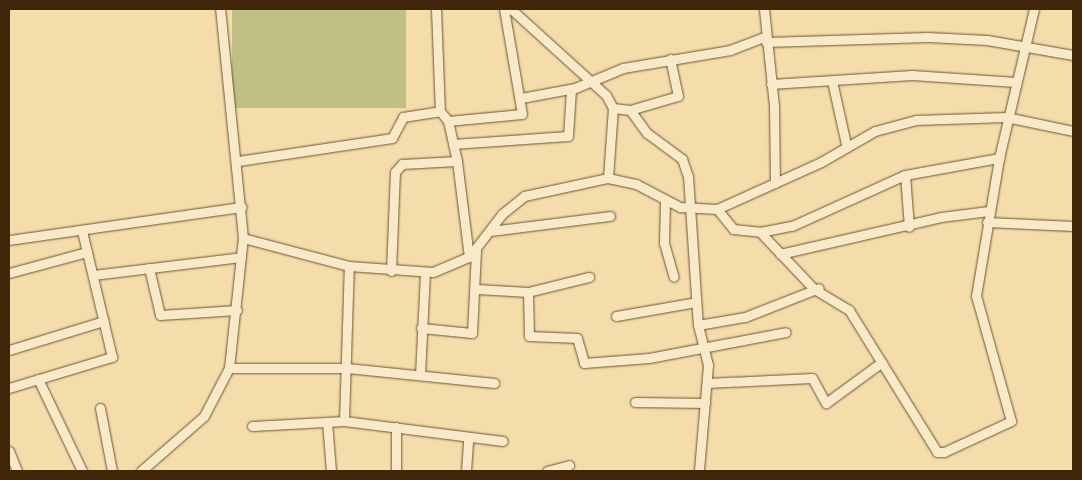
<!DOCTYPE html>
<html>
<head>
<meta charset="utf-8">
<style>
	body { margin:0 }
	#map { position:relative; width:1082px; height:480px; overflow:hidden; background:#f5ddab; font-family:"Gentium Book Plus",serif }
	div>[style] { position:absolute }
	.green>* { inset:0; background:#c0c086; transform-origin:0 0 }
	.roads { filter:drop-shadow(0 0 1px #6d5331) drop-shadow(0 0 1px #6d5331) }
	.minor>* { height:9px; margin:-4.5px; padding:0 4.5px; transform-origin:4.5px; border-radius:4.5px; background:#f8e9c8 }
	span { translate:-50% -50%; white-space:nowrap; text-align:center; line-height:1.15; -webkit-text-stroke:4px #f8e9c8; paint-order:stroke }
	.frame { position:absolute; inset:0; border:10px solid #402508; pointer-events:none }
</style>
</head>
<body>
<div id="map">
	<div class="green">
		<i style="left:232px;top:9px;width:174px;height:99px"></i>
	</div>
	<div class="roads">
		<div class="minor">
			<i style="left:436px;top:9px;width:102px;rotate:87.8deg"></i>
			<i style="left:440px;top:111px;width:13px;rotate:51deg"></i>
			<i style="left:448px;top:121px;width:41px;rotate:77.3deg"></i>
			<i style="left:457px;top:161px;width:97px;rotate:82.9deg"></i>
			<i style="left:511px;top:9px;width:128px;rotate:42.2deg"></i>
			<i style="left:606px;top:95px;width:15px;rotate:62deg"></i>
			<i style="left:613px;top:108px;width:70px;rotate:94.1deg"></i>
			<i style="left:764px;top:9px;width:98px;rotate:84.1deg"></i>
			<i style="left:774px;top:106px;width:77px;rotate:89.3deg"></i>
			<i style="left:766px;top:42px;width:162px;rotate:-1.8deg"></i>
			<i style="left:928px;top:37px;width:59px;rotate:2.9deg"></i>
			<i style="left:987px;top:40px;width:87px;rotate:9.9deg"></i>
			<i style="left:832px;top:81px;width:65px;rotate:77.5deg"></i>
			<i style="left:771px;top:84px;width:141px;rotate:-3.7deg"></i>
			<i style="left:912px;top:75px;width:104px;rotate:3.9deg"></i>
			<i style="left:521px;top:98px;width:55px;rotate:-10.5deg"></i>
			<i style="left:575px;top:88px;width:52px;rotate:-22.6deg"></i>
			<i style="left:623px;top:68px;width:109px;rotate:-9.5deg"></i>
			<i style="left:730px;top:50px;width:36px;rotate:-21deg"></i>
			<i style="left:613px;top:108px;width:17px;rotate:7deg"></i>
			<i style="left:630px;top:110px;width:29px;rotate:54deg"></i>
			<i style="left:647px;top:133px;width:44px;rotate:36.6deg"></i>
			<i style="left:682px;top:159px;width:18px;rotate:71deg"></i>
			<i style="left:688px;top:176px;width:149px;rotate:86.2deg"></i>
			<i style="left:698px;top:325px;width:41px;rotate:76deg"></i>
			<i style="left:708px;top:365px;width:106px;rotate:94.9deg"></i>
			<i style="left:630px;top:110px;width:50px;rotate:-16.3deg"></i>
			<i style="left:678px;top:96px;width:38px;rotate:-102deg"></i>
			<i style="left:448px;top:121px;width:74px;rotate:-5.4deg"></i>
			<i style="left:522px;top:114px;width:107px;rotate:-99.7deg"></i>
			<i style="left:453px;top:144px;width:115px;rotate:-4deg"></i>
			<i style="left:568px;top:136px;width:47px;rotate:-86.3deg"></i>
			<i style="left:238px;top:161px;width:156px;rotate:-8.5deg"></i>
			<i style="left:392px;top:138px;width:24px;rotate:-62deg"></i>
			<i style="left:403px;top:117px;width:37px;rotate:-9deg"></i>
			<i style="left:905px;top:175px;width:52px;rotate:85.6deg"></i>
			<i style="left:665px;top:201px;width:42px;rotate:91.4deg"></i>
			<i style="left:664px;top:243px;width:35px;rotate:74deg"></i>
			<i style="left:717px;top:209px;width:114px;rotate:-24.3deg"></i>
			<i style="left:821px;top:162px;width:62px;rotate:-29.9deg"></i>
			<i style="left:875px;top:131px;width:42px;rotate:-15deg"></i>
			<i style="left:916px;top:120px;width:90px;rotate:-1.9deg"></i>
			<i style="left:1006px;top:117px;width:68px;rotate:11.8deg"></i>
			<i style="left:987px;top:222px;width:86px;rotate:2.7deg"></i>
			<i style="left:491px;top:231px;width:120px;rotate:-7.2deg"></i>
			<i style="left:760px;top:232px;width:79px;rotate:46.5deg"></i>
			<i style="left:814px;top:289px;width:41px;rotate:31deg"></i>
			<i style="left:849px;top:310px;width:167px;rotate:58.2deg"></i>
			<i style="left:937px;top:452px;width:7px"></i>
			<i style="left:944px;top:452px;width:74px;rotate:-24.8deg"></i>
			<i style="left:1011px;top:421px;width:130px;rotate:-105.6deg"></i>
			<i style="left:976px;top:296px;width:140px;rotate:-80.5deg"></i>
			<i style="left:243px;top:238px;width:110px;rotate:14.8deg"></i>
			<i style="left:349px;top:266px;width:84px;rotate:4.1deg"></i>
			<i style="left:433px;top:272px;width:39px;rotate:-23deg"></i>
			<i style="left:469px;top:257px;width:54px;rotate:-52.5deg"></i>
			<i style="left:502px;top:214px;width:28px;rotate:-39deg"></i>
			<i style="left:524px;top:196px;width:86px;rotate:-12.1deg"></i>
			<i style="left:608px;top:178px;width:29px;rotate:12deg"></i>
			<i style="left:636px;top:184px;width:50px;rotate:27.6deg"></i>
			<i style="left:680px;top:207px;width:37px;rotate:3deg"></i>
			<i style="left:717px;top:209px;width:26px;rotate:51deg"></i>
			<i style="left:733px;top:229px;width:27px;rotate:6deg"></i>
			<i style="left:760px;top:232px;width:33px;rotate:-11deg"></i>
			<i style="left:792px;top:226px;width:124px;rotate:-24.3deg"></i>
			<i style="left:905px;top:175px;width:96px;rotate:-10.3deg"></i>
			<i style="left:999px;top:158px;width:153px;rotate:-76.8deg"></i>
			<i style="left:9px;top:240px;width:235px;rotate:-8.1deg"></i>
			<i style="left:780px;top:254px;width:165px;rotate:-12.9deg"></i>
			<i style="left:941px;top:217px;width:48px;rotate:-7.1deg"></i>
			<i style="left:149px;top:268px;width:48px;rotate:76.8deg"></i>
			<i style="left:160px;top:315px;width:77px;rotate:-3.7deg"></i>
			<i style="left:391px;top:271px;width:99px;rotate:-87.7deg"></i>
			<i style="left:395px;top:172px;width:11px;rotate:-49deg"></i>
			<i style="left:402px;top:164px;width:55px;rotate:-3.1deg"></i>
			<i style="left:9px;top:273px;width:81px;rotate:-15.1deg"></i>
			<i style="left:93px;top:275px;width:149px;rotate:-6.9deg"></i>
			<i style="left:477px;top:289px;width:51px;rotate:3.4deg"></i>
			<i style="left:528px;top:292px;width:63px;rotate:-13.8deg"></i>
			<i style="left:528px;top:292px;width:44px;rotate:88.7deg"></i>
			<i style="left:529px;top:336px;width:48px;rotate:2.4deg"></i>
			<i style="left:577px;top:338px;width:26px;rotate:74deg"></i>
			<i style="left:584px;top:363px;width:65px;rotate:-4.4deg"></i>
			<i style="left:649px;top:358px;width:139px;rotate:-10.7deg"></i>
			<i style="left:616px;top:316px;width:81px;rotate:-9.9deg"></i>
			<i style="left:698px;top:325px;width:48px;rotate:-9.7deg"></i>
			<i style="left:745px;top:317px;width:79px;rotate:-21.4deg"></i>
			<i style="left:421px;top:328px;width:51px;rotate:5.6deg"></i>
			<i style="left:472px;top:333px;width:83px;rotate:-87.2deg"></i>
			<i style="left:9px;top:350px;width:99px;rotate:-17deg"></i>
			<i style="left:229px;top:368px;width:118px"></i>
			<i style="left:347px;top:368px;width:148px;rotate:5.8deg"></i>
			<i style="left:420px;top:375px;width:103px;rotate:-87.2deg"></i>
			<i style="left:38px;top:379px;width:102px;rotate:64.4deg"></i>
			<i style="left:707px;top:383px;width:105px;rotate:-2.7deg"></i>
			<i style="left:812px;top:378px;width:29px;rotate:61deg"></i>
			<i style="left:826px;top:403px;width:69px;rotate:-36.2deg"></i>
			<i style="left:9px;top:388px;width:108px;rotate:-16.8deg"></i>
			<i style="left:112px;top:357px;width:130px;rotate:-103.4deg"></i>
			<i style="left:635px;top:402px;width:70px;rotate:0.8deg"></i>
			<i style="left:100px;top:408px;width:64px;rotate:79.2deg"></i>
			<i style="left:344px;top:421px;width:155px;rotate:-88.2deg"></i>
			<i style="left:327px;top:422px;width:49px;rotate:85.3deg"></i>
			<i style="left:252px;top:426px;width:92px;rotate:-3.1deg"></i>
			<i style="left:344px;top:421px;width:160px;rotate:7.2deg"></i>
			<i style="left:396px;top:427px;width:44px;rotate:90deg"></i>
			<i style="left:9px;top:451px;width:22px;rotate:68deg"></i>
			<i style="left:141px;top:471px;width:84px;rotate:-41.1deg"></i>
			<i style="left:204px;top:416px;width:54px;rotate:-62.5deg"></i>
			<i style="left:229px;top:368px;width:131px;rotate:-83.9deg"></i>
			<i style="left:243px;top:238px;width:230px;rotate:-95.7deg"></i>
			<i style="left:466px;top:471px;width:32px;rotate:-86deg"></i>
			<i style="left:547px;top:471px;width:23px;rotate:-15deg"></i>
		</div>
	</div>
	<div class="frame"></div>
</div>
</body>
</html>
